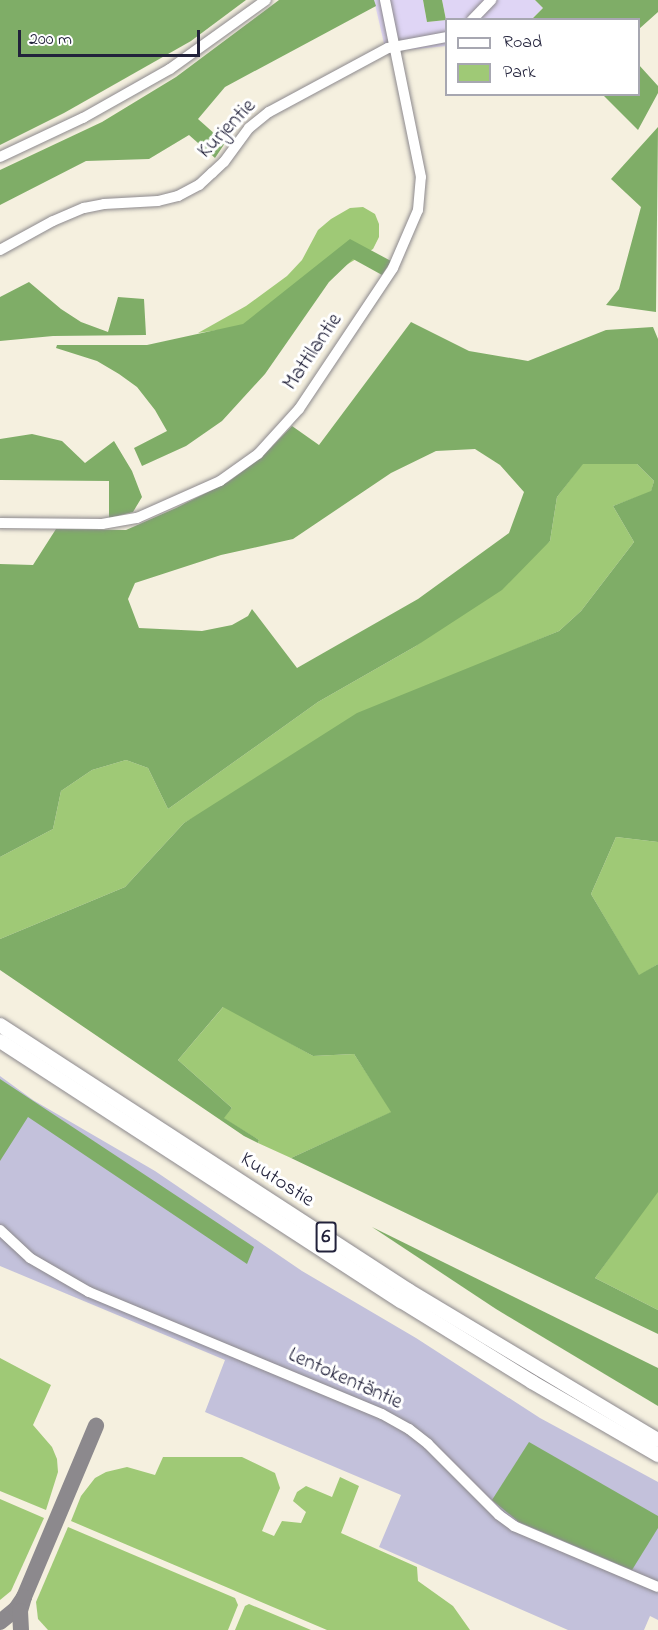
<!DOCTYPE html>
<html>
<head>
<meta charset="utf-8">
<style>
	body { margin:0 }
	#map { position:relative; width:658px; height:1630px; overflow:hidden; background:#f5f0df; font-family:"Indie Flower",sans-serif }
	div>[style] { position:absolute }
	.built>* { inset:0; background:#dfd5f5 }
	.industrial>* { inset:0; background:#c3c1db }
	.green>* { inset:0; background:#9fc976 }
	.forest>* { inset:0; background:#7fad67 }
	.taxiway>* { height:16px; margin:-8px; padding:0 8px; transform-origin:8px; border-radius:8px; background:#8c898d }
	.roads { filter:drop-shadow(0 0 2px #8c898d) drop-shadow(0 0 2px #8c898d) }
	.secondary>* { height:10px; margin:-5px; padding:0 5px; transform-origin:5px; border-radius:5px; background:#fff }
	.highway>* { height:14px; margin:-7px; padding:0 7px; transform-origin:7px; border-radius:7px; background:#fff }
	span { translate:-50% -50%; white-space:nowrap; text-align:center; line-height:1.15; -webkit-text-stroke:6px #fff; paint-order:stroke }
	.shield-label span { padding:2px 4px; background:#fff; border:2px solid; border-radius:4px; -webkit-text-stroke-width:0 }
	.shield-label { font-size:20px; color:#22223b; font-weight:700 }
	.street-label { font-size:21px; color:#22223b }
	.legend { position:absolute; left:445px; top:18px; width:195px; height:78px; box-sizing:border-box; background:#fff; border:2px solid #a7a7b1; margin:0; padding:8px 10px; list-style:none; font-size:18px; color:#22223b }
	.legend li { display:flex; align-items:center; gap:12px; height:30px }
	.legend b { width:30px; border:2px solid #a7a7b1 }
	.scale { position:absolute; left:18px; top:30px; width:182px; height:27px; box-sizing:border-box; border:3px solid #22223b; border-top:0; padding-left:8px; font-size:18px; line-height:21px; white-space:nowrap; color:#22223b; -webkit-text-stroke:4px #fff; paint-order:stroke }
</style>
</head>
<body>
<div id="map">
	<div class="built">
		<i style="clip-path:polygon(374px 0,423px 0,427px 22px,446px 20px,442px 0,535px 0,543px 8px,532px 19px,446px 20px,446px 46px,386px 52px)"></i>
	</div>
	<div class="industrial">
		<i style="clip-path:polygon(0 1076px,33px 1100px,155px 1171px,302px 1271px,416px 1338px,540px 1418px,658px 1482px,658px 1620px,650px 1616px,644px 1630px,568px 1630px,379px 1547px,401px 1495px,205px 1412px,225px 1360px,0 1266px)"></i>
	</div>
	<div class="green">
		<i style="clip-path:polygon(363px 207px,375px 214px,379px 224px,379px 237px,373px 249px,341px 268px,279px 321px,198px 333px,246px 306px,287px 276px,302px 260px,318px 230px,331px 219px,350px 208px)"></i>
		<i style="clip-path:polygon(583px 463px,637px 464px,654px 481px,651px 492px,613px 506px,634px 542px,581px 611px,559px 631px,431px 685px,184px 823px,125px 887px,0 939px,0 857px,53px 829px,61px 791px,92px 770px,126px 760px,148px 768px,168px 809px,318px 702px,416px 646px,550px 541px,557px 497px)"></i>
		<i style="clip-path:polygon(616px 837px,658px 842px,658px 964px,639px 976px,591px 894px)"></i>
		<i style="clip-path:polygon(224px 1006px,313px 1056px,354px 1054px,392px 1112px,291px 1158px,258px 1143px,259px 1140px,223px 1118px,232px 1108px,178px 1060px)"></i>
		<i style="clip-path:polygon(656px 1192px,658px 1192px,658px 1310px,595px 1278px)"></i>
		<i style="clip-path:polygon(0 1358px,51px 1385px,33px 1425px,52px 1447px,57px 1459px,58px 1472px,46px 1510px,0 1491px)"></i>
		<i style="clip-path:polygon(163px 1457px,242px 1457px,275px 1473px,280px 1488px,262px 1531px,274px 1536px,282px 1521px,301px 1523px,306px 1512px,293px 1501px,297px 1492px,306px 1486px,332px 1497px,340px 1477px,359px 1486px,341px 1533px,417px 1567px,418px 1581px,453px 1606px,470px 1630px,327px 1630px,71px 1521px,81px 1496px,95px 1478px,106px 1472px,127px 1467px,155px 1475px)"></i>
		<i style="clip-path:polygon(0 1499px,44px 1518px,11px 1591px,0 1600px)"></i>
		<i style="clip-path:polygon(68px 1527px,235px 1598px,238px 1605px,228px 1630px,48px 1630px,38px 1619px,36px 1602px)"></i>
		<i style="clip-path:polygon(249px 1604px,311px 1630px,235px 1630px,245px 1606px)"></i>
	</div>
	<div class="forest">
		<i style="clip-path:polygon(0 0,246px 0,191px 41px,64px 113px,0 145px)"></i>
		<i style="clip-path:polygon(279px 0,374px 0,376px 6px,225px 87px,198px 119px,225px 143px,215px 158px,189px 135px,149px 159px,86px 161px,0 205px,0 170px,102px 122px,176px 77px)"></i>
		<i style="clip-path:polygon(423px 0,442px 0,446px 20px,427px 22px)"></i>
		<i style="clip-path:polygon(535px 0,658px 0,658px 12px,639px 29px,638px 20px,532px 19px,543px 8px)"></i>
		<i style="clip-path:polygon(639px 65px,658px 86px,658px 93px,638px 130px,603px 95px,638px 94px)"></i>
		<i style="clip-path:polygon(658px 127px,656px 312px,606px 305px,619px 289px,641px 207px,611px 179px)"></i>
		<i style="clip-path:polygon(350px 239px,391px 261px,382px 275px,353px 259px,329px 282px,265px 374px,222px 421px,186px 446px,142px 466px,134px 448px,167px 431px,155px 410px,137px 387px,119px 374px,97px 361px,56px 348px,57px 345px,147px 345px,243px 324px)"></i>
		<i style="clip-path:polygon(29px 282px,61px 309px,81px 322px,108px 332px,118px 297px,144px 299px,146px 335px,53px 336px,0 341px,0 297px)"></i>
		<i style="clip-path:polygon(evenodd,411px 322px,469px 351px,528px 361px,606px 330px,653px 327px,658px 339px,658px 842px,616px 837px,591px 894px,639px 975px,658px 964px,658px 1192px,595px 1278px,658px 1310px,658px 1334px,291px 1158px,391px 1112px,354px 1054px,313px 1056px,223px 1007px,178px 1060px,232px 1108px,224px 1118px,259px 1140px,258px 1143px,244px 1136px,0 970px,0 939px,125px 887px,184px 823px,357px 713px,559px 631px,581px 611px,634px 542px,613px 506px,651px 491px,654px 481px,637px 464px,583px 464px,557px 497px,550px 541px,502px 590px,416px 646px,318px 702px,168px 809px,148px 768px,126px 760px,92px 770px,61px 791px,53px 829px,0 857px,0 564px,33px 565px,56px 529px,126px 530px,176px 508px,228px 482px,262px 457px,292px 426px,319px 445px,411px 322px,475px 449px,500px 465px,524px 492px,509px 533px,418px 599px,297px 668px,252px 609px,248px 616px,232px 625px,202px 631px,139px 628px,128px 599px,135px 583px,221px 555px,293px 539px,391px 473px,436px 451px,475px 449px)"></i>
		<i style="clip-path:polygon(32px 434px,62px 441px,85px 463px,114px 441px,132px 471px,142px 497px,133px 512px,109px 518px,109px 481px,0 480px,0 439px)"></i>
		<i style="clip-path:polygon(0 1079px,254px 1247px,247px 1264px,28px 1117px,0 1161px)"></i>
		<i style="clip-path:polygon(372px 1227px,658px 1368px,658px 1406px,496px 1309px)"></i>
		<i style="clip-path:polygon(529px 1442px,658px 1516px,658px 1528px,632px 1570px,519px 1522px,492px 1500px)"></i>
	</div>
	<div class="taxiway">
		<i style="left:24px;top:1597px;width:186px;rotate:-67.2deg"></i>
		<i style="left:0;top:1622px;width:21px;rotate:-39deg"></i>
		<i style="left:16px;top:1609px;width:14px;rotate:-56deg"></i>
		<i style="left:24px;top:1597px;width:15px;rotate:106deg"></i>
		<i style="left:20px;top:1611px;width:19px;rotate:87deg"></i>
	</div>
	<div class="roads">
		<div class="secondary">
			<i style="left:472px;top:20px;width:28px;rotate:-46deg"></i>
			<i style="left:0;top:157px;width:92px;rotate:-25.2deg"></i>
			<i style="left:83px;top:118px;width:100px;rotate:-29.4deg"></i>
			<i style="left:170px;top:69px;width:118px;rotate:-35.7deg"></i>
			<i style="left:0;top:250px;width:60px;rotate:-28.7deg"></i>
			<i style="left:53px;top:221px;width:34px;rotate:-23deg"></i>
			<i style="left:84px;top:208px;width:20px;rotate:-11deg"></i>
			<i style="left:104px;top:204px;width:54px;rotate:-3.2deg"></i>
			<i style="left:158px;top:201px;width:21px;rotate:-14deg"></i>
			<i style="left:178px;top:196px;width:24px;rotate:-28deg"></i>
			<i style="left:199px;top:185px;width:18px;rotate:-43deg"></i>
			<i style="left:212px;top:173px;width:16px;rotate:-43deg"></i>
			<i style="left:224px;top:162px;width:42px;rotate:-53.7deg"></i>
			<i style="left:249px;top:128px;width:26px;rotate:-39deg"></i>
			<i style="left:269px;top:112px;width:135px;rotate:-28.3deg"></i>
			<i style="left:388px;top:48px;width:59px;rotate:-10.7deg"></i>
			<i style="left:0;top:523px;width:102px;rotate:0.6deg"></i>
			<i style="left:102px;top:524px;width:36px;rotate:-10deg"></i>
			<i style="left:137px;top:518px;width:91px;rotate:-24deg"></i>
			<i style="left:220px;top:481px;width:47px;rotate:-35.4deg"></i>
			<i style="left:258px;top:454px;width:61px;rotate:-47.7deg"></i>
			<i style="left:299px;top:409px;width:169px;rotate:-56.3deg"></i>
			<i style="left:393px;top:268px;width:63px;rotate:-66.7deg"></i>
			<i style="left:418px;top:210px;width:33px;rotate:-85deg"></i>
			<i style="left:421px;top:177px;width:181px;rotate:-101.5deg"></i>
			<i style="left:0;top:1230px;width:41px;rotate:43deg"></i>
			<i style="left:30px;top:1258px;width:68px;rotate:30deg"></i>
			<i style="left:89px;top:1292px;width:317px;rotate:22.6deg"></i>
			<i style="left:382px;top:1414px;width:31px;rotate:29deg"></i>
			<i style="left:409px;top:1429px;width:24px;rotate:38deg"></i>
			<i style="left:428px;top:1444px;width:100px;rotate:45deg"></i>
			<i style="left:499px;top:1515px;width:19px;rotate:36deg"></i>
			<i style="left:514px;top:1526px;width:156px;rotate:23deg"></i>
		</div>
		<div class="highway">
			<i style="left:0;top:1025px;width:487px;rotate:33deg"></i>
			<i style="left:408px;top:1290px;width:292px;rotate:31deg"></i>
			<i style="left:0;top:1041px;width:478px;rotate:33deg"></i>
			<i style="left:401px;top:1301px;width:154px;rotate:31.7deg"></i>
			<i style="left:532px;top:1382px;width:146px;rotate:30.1deg"></i>
		</div>
	</div>
	<div class="shield-label">
		<span style="left:326px;top:1237px">6</span>
	</div>
	<div class="street-label">
		<span style="left:227px;top:129px;rotate:-46deg">Kurjentie</span>
		<span style="left:313px;top:352px;rotate:-56deg">Mattilantie</span>
		<span style="left:277px;top:1180px;rotate:33deg">Kuutostie</span>
		<span style="left:345px;top:1379px;rotate:24deg">Lentokentäntie</span>
	</div>
	<ul class="legend">
	<li><b style="height:8px;background:#fff"></b>Road</li>
	<li><b style="height:16px;background:#9fc976"></b>Park</li>
	</ul>
	<div class="scale">200 m</div>
</div>
</body>
</html>
